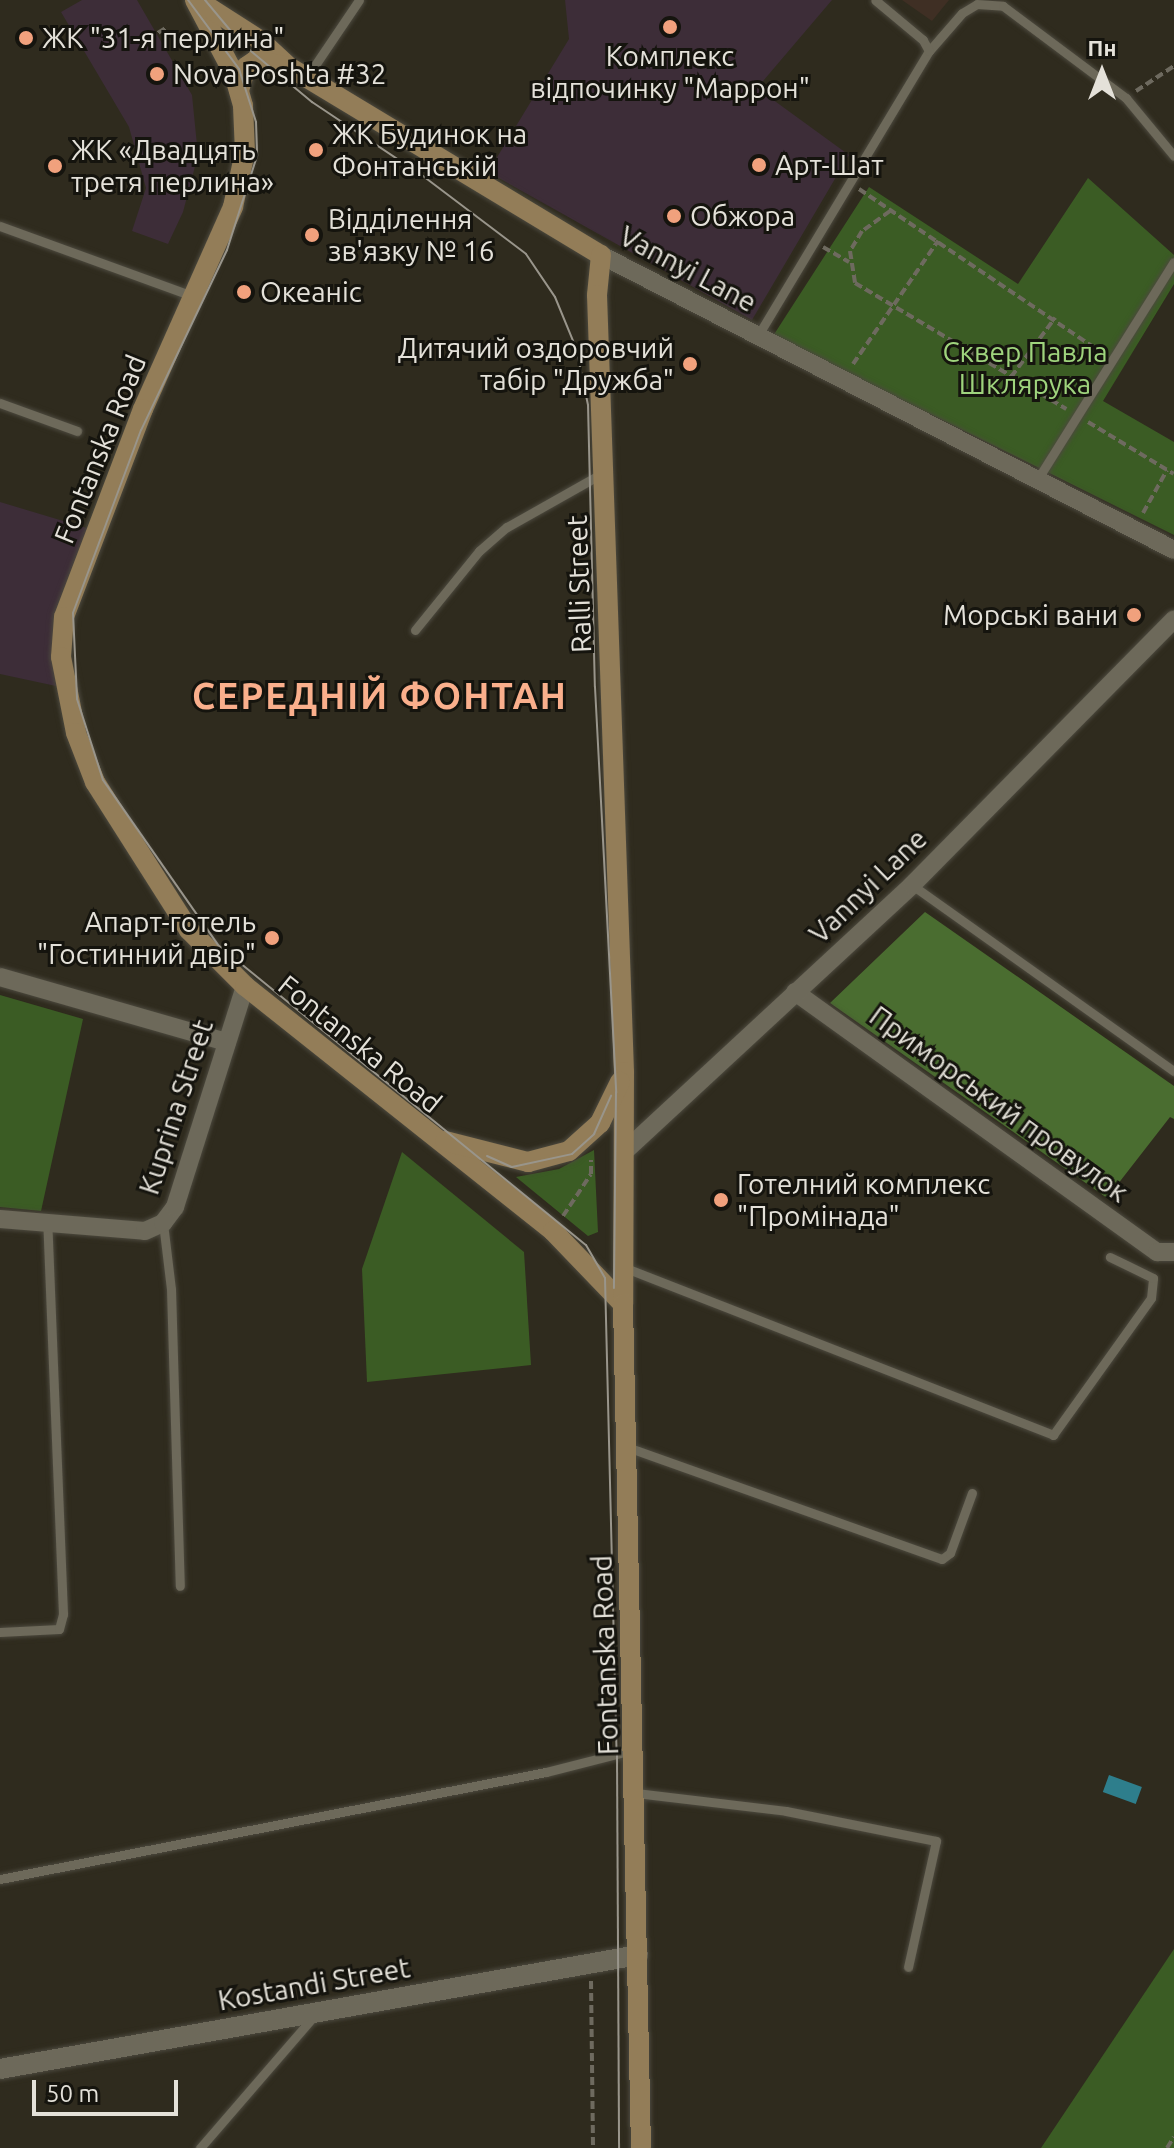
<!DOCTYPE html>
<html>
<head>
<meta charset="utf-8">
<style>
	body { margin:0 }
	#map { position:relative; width:1174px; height:2148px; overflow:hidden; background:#2f2b1e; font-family:Ubuntu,sans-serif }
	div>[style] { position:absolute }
	.commercial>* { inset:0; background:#3d2d38 }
	.industrial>* { inset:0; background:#3f2f24 }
	.green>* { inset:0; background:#3b5c24 }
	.forest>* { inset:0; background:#4a6d30 }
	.water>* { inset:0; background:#2e7e8c; transform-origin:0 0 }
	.path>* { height:4px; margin-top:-2px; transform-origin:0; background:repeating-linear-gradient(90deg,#6e6a5f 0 8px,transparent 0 12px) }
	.roads { filter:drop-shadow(0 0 2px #4c493e) drop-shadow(0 0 2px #4c493e) }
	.service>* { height:9px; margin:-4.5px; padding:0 4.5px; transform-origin:4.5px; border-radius:4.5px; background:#6d695a }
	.minor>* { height:18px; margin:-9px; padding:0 9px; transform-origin:9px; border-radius:9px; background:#6d695a }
	.tertiary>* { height:20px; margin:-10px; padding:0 10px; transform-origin:10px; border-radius:10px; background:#6d695a }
	.secondary>* { height:20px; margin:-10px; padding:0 10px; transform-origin:10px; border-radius:10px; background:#937d58 }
	.tram>* { height:2px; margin:-1px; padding:0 1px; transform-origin:1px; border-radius:1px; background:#99958b }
	.dots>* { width:22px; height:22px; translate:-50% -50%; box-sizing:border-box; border:4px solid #15140e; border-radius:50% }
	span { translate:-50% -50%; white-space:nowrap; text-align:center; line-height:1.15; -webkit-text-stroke:6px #15140e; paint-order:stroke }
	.poi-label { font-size:28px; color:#e4e1d9 }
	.left { translate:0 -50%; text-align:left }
	.right { translate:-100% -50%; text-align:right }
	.street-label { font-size:28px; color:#e4e1d9 }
	.park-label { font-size:28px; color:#9fd47d }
	.district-label { font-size:36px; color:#faaf8c; font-weight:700; letter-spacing:2px }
	.north { position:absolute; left:1062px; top:32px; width:80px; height:80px; -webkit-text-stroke:6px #15140e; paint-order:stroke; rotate:0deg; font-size:22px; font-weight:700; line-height:32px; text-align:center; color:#e4e1d9 }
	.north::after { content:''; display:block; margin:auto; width:28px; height:36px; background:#e4e1d9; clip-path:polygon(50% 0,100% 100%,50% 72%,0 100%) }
	.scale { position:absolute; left:32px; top:2080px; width:146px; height:36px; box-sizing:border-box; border:4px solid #e4e1d9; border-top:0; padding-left:10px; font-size:24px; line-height:28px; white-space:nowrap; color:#e4e1d9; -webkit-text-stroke:6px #15140e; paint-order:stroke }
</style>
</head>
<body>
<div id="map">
	<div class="commercial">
		<i style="clip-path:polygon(82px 0,137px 0,192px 95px,198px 155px,183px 212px,168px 244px,132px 231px,146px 188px,129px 127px,61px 12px)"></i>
		<i style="clip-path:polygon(565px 0,832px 0,757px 88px,849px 155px,752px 320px,488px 172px,569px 39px)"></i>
		<i style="clip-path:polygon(0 502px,90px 529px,54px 658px,56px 686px,0 674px)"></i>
	</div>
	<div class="industrial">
		<i style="clip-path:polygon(902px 0,949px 0,932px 21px)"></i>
	</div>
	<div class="green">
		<i style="clip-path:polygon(1088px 178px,1174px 255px,1174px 284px,1103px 401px,1174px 442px,1174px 535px,773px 336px,869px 187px,1018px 284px)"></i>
		<i style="clip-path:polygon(0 995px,83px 1019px,41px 1211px,0 1207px)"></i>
		<i style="clip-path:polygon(594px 1150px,598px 1232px,588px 1236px,516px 1177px,559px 1169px)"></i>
		<i style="clip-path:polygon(402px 1152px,524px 1252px,531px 1365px,367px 1382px,362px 1269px)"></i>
		<i style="clip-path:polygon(1174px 1949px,1174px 2148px,1041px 2148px)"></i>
	</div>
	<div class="forest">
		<i style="clip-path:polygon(925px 912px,1174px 1086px,1174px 1119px,1170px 1117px,1107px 1198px,830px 1003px)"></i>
	</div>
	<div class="water">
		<i style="left:1109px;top:1775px;width:35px;height:18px;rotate:20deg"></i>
	</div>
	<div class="path">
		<i style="left:148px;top:39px;width:22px;rotate:-32deg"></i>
		<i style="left:1136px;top:91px;width:45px;rotate:-33.3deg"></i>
		<i style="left:859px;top:189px;width:295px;rotate:34deg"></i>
		<i style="left:890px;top:211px;width:34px;rotate:144deg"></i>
		<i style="left:862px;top:231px;width:23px;rotate:121deg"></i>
		<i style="left:850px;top:251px;width:32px;rotate:81deg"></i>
		<i style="left:855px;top:283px;width:246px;rotate:30.8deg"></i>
		<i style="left:823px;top:247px;width:30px;rotate:30deg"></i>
		<i style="left:853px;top:364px;width:150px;rotate:-55.4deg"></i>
		<i style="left:1011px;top:377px;width:74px;rotate:-53.3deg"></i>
		<i style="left:1088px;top:422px;width:100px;rotate:31.2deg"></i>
		<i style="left:1143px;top:513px;width:49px;rotate:-60.8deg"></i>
		<i style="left:563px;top:1216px;width:50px;rotate:-56.3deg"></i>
		<i style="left:591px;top:1174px;width:14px;rotate:-90deg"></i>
		<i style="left:591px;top:1981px;width:167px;rotate:89.3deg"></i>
		<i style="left:1167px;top:2148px;width:13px;rotate:-58deg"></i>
	</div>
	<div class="roads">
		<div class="service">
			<i style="left:929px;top:51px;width:50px;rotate:-49deg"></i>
			<i style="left:962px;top:13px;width:17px;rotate:-31deg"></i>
			<i style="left:977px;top:4px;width:26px;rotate:4deg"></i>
			<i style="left:1003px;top:6px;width:154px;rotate:36.8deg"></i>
			<i style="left:1126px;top:98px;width:75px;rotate:50.4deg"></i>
			<i style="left:307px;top:77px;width:93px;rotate:-56deg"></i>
			<i style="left:0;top:226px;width:204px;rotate:20deg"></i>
			<i style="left:757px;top:337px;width:334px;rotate:-59deg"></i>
			<i style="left:929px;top:51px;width:13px;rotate:-119deg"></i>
			<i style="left:923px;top:40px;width:62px;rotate:-140.2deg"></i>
			<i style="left:0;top:403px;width:82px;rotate:20deg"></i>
			<i style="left:1037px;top:480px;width:257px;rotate:-57.9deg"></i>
			<i style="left:415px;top:630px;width:102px;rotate:-51deg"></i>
			<i style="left:479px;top:551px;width:37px;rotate:-41deg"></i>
			<i style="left:507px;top:527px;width:110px;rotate:-29.4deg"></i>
			<i style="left:912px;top:885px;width:321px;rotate:35.4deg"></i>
			<i style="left:163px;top:1223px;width:66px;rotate:83.1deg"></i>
			<i style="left:171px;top:1289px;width:297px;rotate:88.3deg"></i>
			<i style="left:623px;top:1267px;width:462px;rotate:21.3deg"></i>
			<i style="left:1053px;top:1435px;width:168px;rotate:-54.4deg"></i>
			<i style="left:1151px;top:1298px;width:20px;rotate:-84deg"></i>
			<i style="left:1153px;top:1278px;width:48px;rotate:-154deg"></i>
			<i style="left:627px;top:1447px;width:334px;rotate:19.6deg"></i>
			<i style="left:942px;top:1559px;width:10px;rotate:-37deg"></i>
			<i style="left:950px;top:1553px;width:64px;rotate:-69.9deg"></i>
			<i style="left:0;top:1632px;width:59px;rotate:-2.9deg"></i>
			<i style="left:59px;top:1629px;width:16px;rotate:-75deg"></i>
			<i style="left:63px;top:1614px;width:392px;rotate:-92.3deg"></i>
			<i style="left:636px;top:1793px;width:151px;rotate:6.8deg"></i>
			<i style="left:786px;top:1811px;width:153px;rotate:11.3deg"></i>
			<i style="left:936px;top:1841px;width:129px;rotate:102.5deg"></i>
			<i style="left:0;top:1879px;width:556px;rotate:-11.09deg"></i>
			<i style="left:546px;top:1772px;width:89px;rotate:-14.3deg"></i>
			<i style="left:200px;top:2148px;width:173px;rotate:-49.2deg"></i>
		</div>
		<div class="minor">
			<i style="left:601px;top:255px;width:644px;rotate:27.24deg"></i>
			<i style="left:0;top:977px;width:236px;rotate:16deg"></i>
			<i style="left:795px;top:992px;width:446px;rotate:35.7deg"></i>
			<i style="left:1157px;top:1252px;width:17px"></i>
			<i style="left:625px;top:1151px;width:391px;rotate:-42.8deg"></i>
			<i style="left:912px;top:885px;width:373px;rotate:-45.4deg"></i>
			<i style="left:0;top:1219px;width:145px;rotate:4.7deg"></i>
			<i style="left:145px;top:1231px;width:20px;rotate:-24deg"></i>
			<i style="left:163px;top:1223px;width:20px;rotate:-53deg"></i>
			<i style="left:175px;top:1207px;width:232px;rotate:-72.4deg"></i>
		</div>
		<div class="tertiary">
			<i style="left:0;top:2069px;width:648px;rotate:-10.13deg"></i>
		</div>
		<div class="secondary">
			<i style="left:195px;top:0;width:84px;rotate:62.2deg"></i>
			<i style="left:234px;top:74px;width:33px;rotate:74deg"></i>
			<i style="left:243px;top:106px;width:46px;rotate:87.5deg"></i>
			<i style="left:245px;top:152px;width:56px;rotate:102.3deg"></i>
			<i style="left:233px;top:207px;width:221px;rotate:114deg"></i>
			<i style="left:143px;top:409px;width:222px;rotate:110.8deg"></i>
			<i style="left:64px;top:617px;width:40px;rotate:94.3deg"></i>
			<i style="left:61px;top:657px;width:77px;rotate:78.8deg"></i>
			<i style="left:76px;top:733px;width:53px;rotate:68.8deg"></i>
			<i style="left:95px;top:782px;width:175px;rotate:57.6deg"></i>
			<i style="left:189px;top:930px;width:79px;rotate:45deg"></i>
			<i style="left:245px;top:986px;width:394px;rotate:38.5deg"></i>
			<i style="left:553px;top:1231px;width:101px;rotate:46.2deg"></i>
			<i style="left:197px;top:0;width:76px;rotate:32.6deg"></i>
			<i style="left:261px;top:41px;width:38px;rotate:43deg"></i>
			<i style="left:289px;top:67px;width:364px;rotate:31.1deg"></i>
			<i style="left:601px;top:255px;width:40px;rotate:95.7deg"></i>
			<i style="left:597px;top:295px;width:777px;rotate:88.01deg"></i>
			<i style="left:624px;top:1072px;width:232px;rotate:90.2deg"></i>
			<i style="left:623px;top:1304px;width:844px;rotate:88.78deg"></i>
			<i style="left:239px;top:90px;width:24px;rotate:-73deg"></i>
			<i style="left:246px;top:67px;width:12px;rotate:-35deg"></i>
			<i style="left:256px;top:60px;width:30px;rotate:12deg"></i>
			<i style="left:445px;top:1141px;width:86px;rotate:14.2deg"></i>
			<i style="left:528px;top:1162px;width:42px;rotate:-15deg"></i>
			<i style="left:569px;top:1151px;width:42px;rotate:-42.1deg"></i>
			<i style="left:600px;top:1123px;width:46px;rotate:-64deg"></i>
		</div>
	</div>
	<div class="tram">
		<i style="left:188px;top:0;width:86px;rotate:53.5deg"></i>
		<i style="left:239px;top:69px;width:56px;rotate:72.2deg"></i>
		<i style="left:256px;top:122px;width:34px;rotate:88deg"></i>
		<i style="left:257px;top:156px;width:99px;rotate:107.7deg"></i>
		<i style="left:227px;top:250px;width:199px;rotate:115.5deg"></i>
		<i style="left:141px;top:430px;width:195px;rotate:110.4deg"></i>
		<i style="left:73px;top:613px;width:86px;rotate:87.3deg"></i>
		<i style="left:77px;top:699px;width:85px;rotate:72.2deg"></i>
		<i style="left:103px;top:780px;width:201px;rotate:55.1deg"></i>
		<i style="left:218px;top:945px;width:475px;rotate:39.2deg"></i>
		<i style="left:586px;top:1245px;width:38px;rotate:60deg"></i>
		<i style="left:605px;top:1278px;width:476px;rotate:88.6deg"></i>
		<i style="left:617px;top:1754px;width:394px;rotate:89.7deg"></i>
		<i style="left:205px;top:0;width:55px;rotate:50.2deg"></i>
		<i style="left:240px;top:42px;width:94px;rotate:39.8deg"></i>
		<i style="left:312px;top:102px;width:133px;rotate:33.7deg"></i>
		<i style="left:423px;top:176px;width:129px;rotate:37.1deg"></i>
		<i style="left:526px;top:254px;width:52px;rotate:56deg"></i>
		<i style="left:555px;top:297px;width:55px;rotate:67.6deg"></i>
		<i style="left:576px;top:348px;width:58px;rotate:78.1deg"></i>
		<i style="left:588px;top:405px;width:282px;rotate:88.6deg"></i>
		<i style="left:595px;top:687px;width:406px;rotate:87deg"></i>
		<i style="left:616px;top:1092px;width:196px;rotate:90.6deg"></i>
		<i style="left:487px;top:1156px;width:27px;rotate:24deg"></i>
		<i style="left:512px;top:1167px;width:61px;rotate:-12.2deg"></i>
		<i style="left:572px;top:1154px;width:30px;rotate:-42deg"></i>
		<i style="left:594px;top:1134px;width:42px;rotate:-65.9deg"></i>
	</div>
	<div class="dots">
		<i style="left:670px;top:27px;background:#f1a17d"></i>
		<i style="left:26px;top:38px;background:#f1a17d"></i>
		<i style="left:157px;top:74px;background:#f1a17d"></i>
		<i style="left:316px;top:150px;background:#f1a17d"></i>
		<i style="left:759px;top:165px;background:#f1a17d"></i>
		<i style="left:55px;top:166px;background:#f1a17d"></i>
		<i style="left:674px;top:216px;background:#f1a17d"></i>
		<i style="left:312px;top:235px;background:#f1a17d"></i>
		<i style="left:244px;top:292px;background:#f1a17d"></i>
		<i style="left:690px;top:364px;background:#f1a17d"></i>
		<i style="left:1134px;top:615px;background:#f1a17d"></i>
		<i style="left:272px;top:938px;background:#f1a17d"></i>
		<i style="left:721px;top:1200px;background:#f1a17d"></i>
	</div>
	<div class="poi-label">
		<span class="left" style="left:42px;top:38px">ЖК "31-я перлина"</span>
		<span style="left:670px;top:72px">Комплекс<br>відпочинку "Маррон"</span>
		<span class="left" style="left:173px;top:74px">Nova Poshta #32</span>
		<span class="left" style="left:332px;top:150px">ЖК Будинок на<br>Фонтанській</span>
		<span class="left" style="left:71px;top:166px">ЖК «Двадцять<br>третя перлина»</span>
		<span class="left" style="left:775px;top:165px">Арт-Шат</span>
		<span class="left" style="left:690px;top:216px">Обжора</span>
		<span class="left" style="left:328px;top:235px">Відділення<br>зв'язку № 16</span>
		<span class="left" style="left:260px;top:292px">Океаніс</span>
		<span class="right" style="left:674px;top:364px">Дитячий оздоровчий<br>табір "Дружба"</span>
		<span class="right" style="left:1118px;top:615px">Морські вани</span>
		<span class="right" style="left:256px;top:938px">Апарт-готель<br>"Гостинний двір"</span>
		<span class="left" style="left:737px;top:1200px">Готелний комплекс<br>"Промінада"</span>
	</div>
	<div class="street-label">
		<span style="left:688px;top:269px;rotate:28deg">Vannyi Lane</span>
		<span style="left:100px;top:449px;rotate:-68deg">Fontanska Road</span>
		<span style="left:579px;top:584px;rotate:-92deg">Ralli Street</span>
		<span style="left:868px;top:886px;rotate:-44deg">Vannyi Lane</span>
		<span style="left:360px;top:1044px;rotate:39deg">Fontanska Road</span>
		<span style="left:999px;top:1104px;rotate:36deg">Приморський провулок</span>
		<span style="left:176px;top:1107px;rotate:-72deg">Kuprina Street</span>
		<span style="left:605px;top:1655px;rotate:-92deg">Fontanska Road</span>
		<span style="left:314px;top:1984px;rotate:-10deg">Kostandi Street</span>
	</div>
	<div class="park-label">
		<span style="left:1025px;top:368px">Сквер Павла<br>Шклярука</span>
	</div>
	<div class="district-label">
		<span style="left:380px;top:696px">СЕРЕДНІЙ ФОНТАН</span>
	</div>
	<div class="north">Пн</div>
	<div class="scale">50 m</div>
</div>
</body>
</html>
